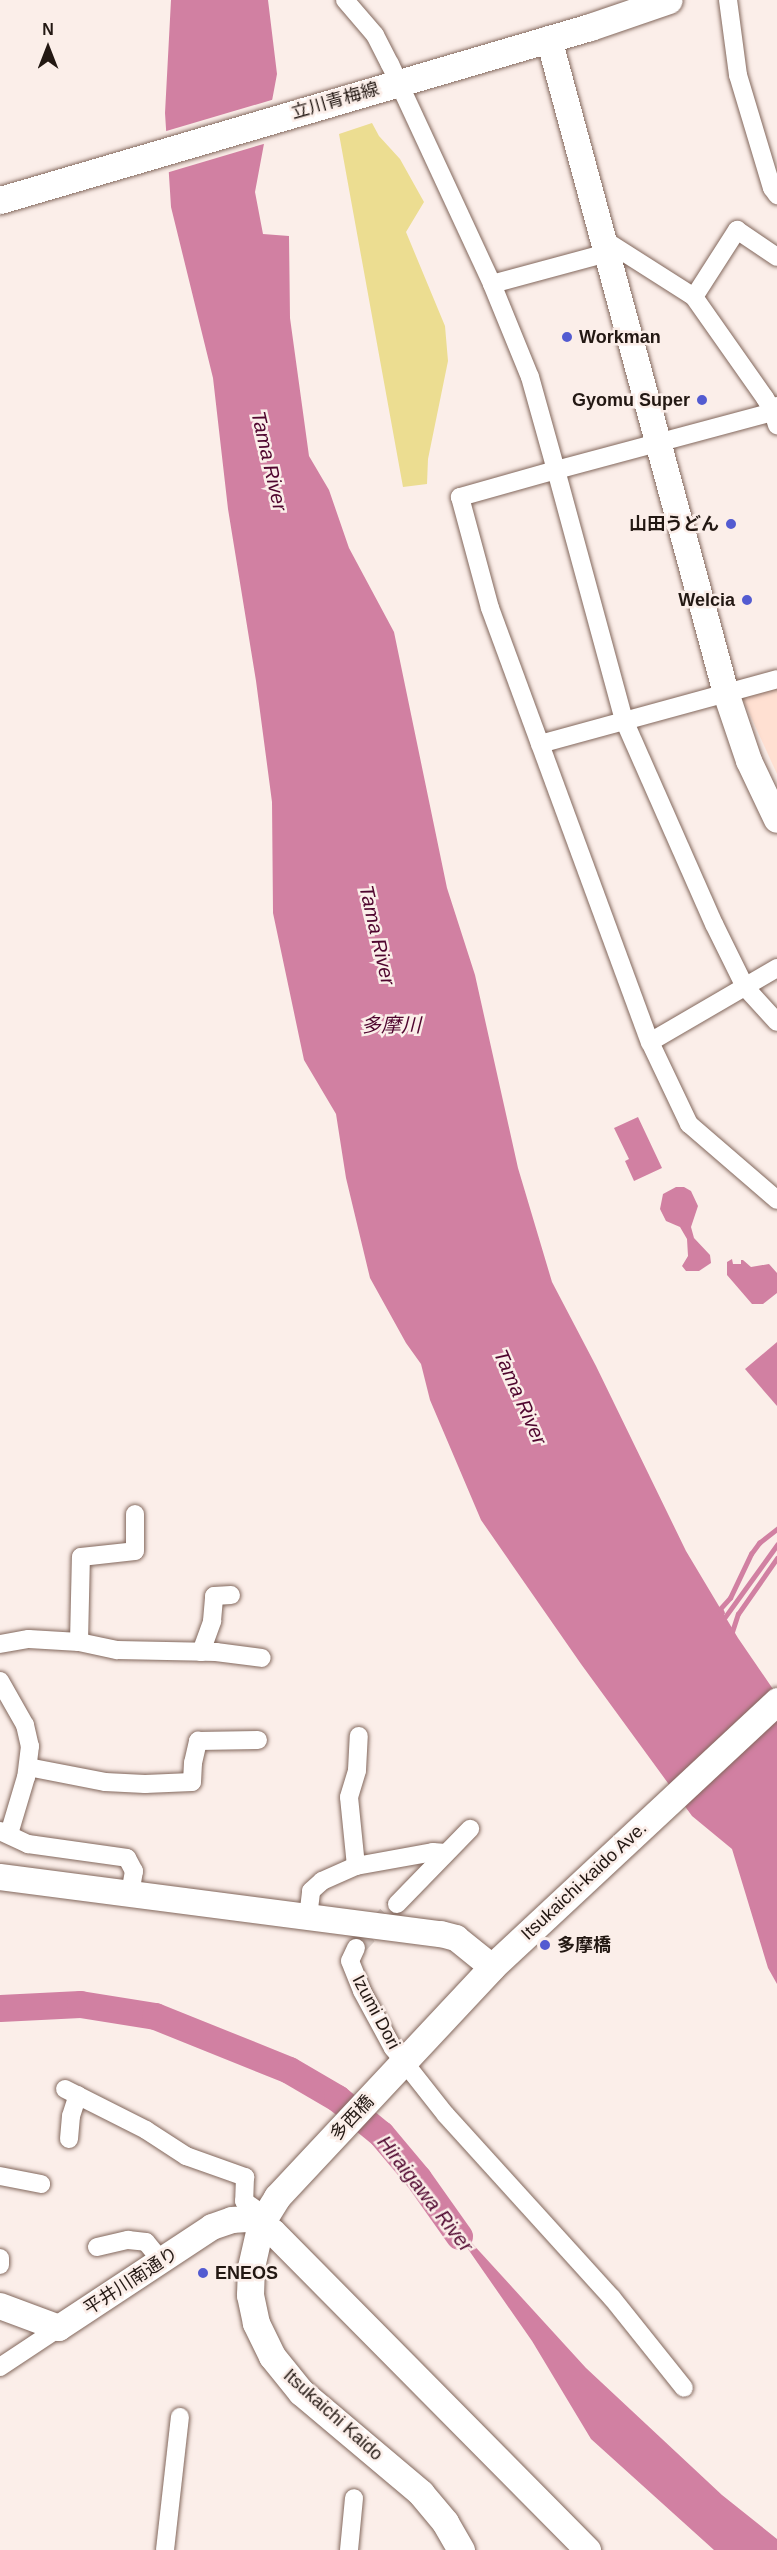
<!DOCTYPE html>
<html>
<head>
<meta charset="utf-8">
<style>
	body { margin:0 }
	#map { position:relative; width:777px; height:2550px; overflow:hidden; background:#fbeee9; font-family:Arial,"Noto Sans JP",sans-serif }
	div>[style] { position:absolute }
	.built>* { inset:0; background:#ffe0d2 }
	.green>* { inset:0; background:#ecdd91 }
	.water>* { inset:0; background:#d180a2 }
	.pier>* { inset:0; background:#fbeee9 }
	.stream>* { height:4.5px; margin:-2.25px; padding:0 2.25px; transform-origin:2.25px; border-radius:2.25px; background:#d180a2 }
	.river>* { height:27px; margin:-13.5px; padding:0 13.5px; transform-origin:13.5px; border-radius:13.5px; background:#d180a2 }
	.street-tunnel>* { height:18px; margin-top:-9px; transform-origin:0; background:repeating-linear-gradient(90deg,#dbcec9 0 18px,transparent 0 27px) }
	.roads { filter:drop-shadow(0 0 2px #82675c) drop-shadow(0 0 2px #82675c) }
	.street>* { height:18px; margin:-9px; padding:0 9px; transform-origin:9px; border-radius:9px; background:#fff }
	.secondary>* { height:26px; margin:-13px; padding:0 13px; transform-origin:13px; border-radius:13px; background:#fff }
	.primary>* { height:27px; margin:-13.5px; padding:0 13.5px; transform-origin:13.5px; border-radius:13.5px; background:#fff }
	.dots>* { width:16px; height:16px; translate:-50% -50%; box-sizing:border-box; border:3px solid #fbeee9; border-radius:50% }
	span { translate:-50% -50%; white-space:nowrap; text-align:center; line-height:1.15; -webkit-text-stroke:5px #fbeee9; paint-order:stroke }
	.street-label { font-size:18px; color:#231813 }
	.poi-label { font-size:18px; color:#231813; font-weight:700 }
	.left { translate:0 -50%; text-align:left }
	.right { translate:-100% -50%; text-align:right }
	.water-label { font-size:20px; color:#4f052e; font-style:italic }
	.north { position:absolute; left:18px; top:18px; width:60px; height:60px; -webkit-text-stroke:4px #fbeee9; paint-order:stroke; rotate:0deg; font-size:16px; font-weight:700; line-height:24px; text-align:center; color:#231813 }
	.north::after { content:''; display:block; margin:auto; width:21px; height:27px; background:#231813; clip-path:polygon(50% 0,100% 100%,50% 72%,0 100%) }
</style>
</head>
<body>
<div id="map">
	<div class="built">
		<i style="clip-path:polygon(777px 685px,777px 774px,741px 695px)"></i>
	</div>
	<div class="green">
		<i style="clip-path:polygon(372px 123px,379px 136px,400px 159px,424px 202px,406px 232px,445px 326px,448px 361px,428px 459px,427px 484px,403px 487px,339px 134px)"></i>
	</div>
	<div class="water">
		<i style="clip-path:polygon(171px 0,268px 0,277px 74px,255px 192px,263px 234px,289px 236px,290px 318px,309px 456px,329px 490px,349px 548px,394px 632px,447px 888px,475px 975px,518px 1168px,552px 1282px,596px 1366px,686px 1551px,738px 1638px,777px 1695px,777px 1984px,768px 1968px,732px 1849px,692px 1816px,581px 1664px,481px 1520px,430px 1400px,421px 1364px,406px 1343px,370px 1278px,346px 1178px,336px 1114px,304px 1060px,273px 913px,272px 802px,256px 681px,228px 509px,213px 378px,171px 207px,165px 113px)"></i>
		<i style="clip-path:polygon(638px 1117px,662px 1168px,634px 1181px,625px 1161px,629px 1159px,614px 1128px)"></i>
		<i style="clip-path:polygon(676px 1187px,684px 1187px,691px 1191px,698px 1206px,691px 1227px,694px 1238px,710px 1255px,711px 1263px,699px 1271px,686px 1271px,682px 1266px,688px 1256px,687px 1239px,680px 1227px,666px 1221px,660px 1209px,663px 1194px)"></i>
		<i style="clip-path:polygon(732px 1259px,733px 1264px,741px 1264px,741px 1260px,743px 1260px,751px 1267px,769px 1264px,777px 1273px,777px 1293px,763px 1304px,752px 1304px,727px 1275px,727px 1262px)"></i>
		<i style="clip-path:polygon(777px 1342px,777px 1406px,745px 1369px)"></i>
		<i style="clip-path:polygon(438px 2206px,586px 2368px,722px 2495px,777px 2539px,777px 2550px,714px 2550px,591px 2439px,532px 2341px)"></i>
	</div>
	<div class="pier">
		<i style="clip-path:polygon(275px 99px,267px 143px,166px 173px,163px 132px)"></i>
	</div>
	<div class="stream">
		<i style="left:722px;top:1613px;width:4px;rotate:-117deg"></i>
		<i style="left:720px;top:1609px;width:15px;rotate:-48deg"></i>
		<i style="left:730px;top:1598px;width:49px;rotate:-64.5deg"></i>
		<i style="left:751px;top:1554px;width:14px;rotate:-54deg"></i>
		<i style="left:759px;top:1543px;width:23px;rotate:-38deg"></i>
		<i style="left:725px;top:1617px;width:89px;rotate:-54.2deg"></i>
		<i style="left:730px;top:1629px;width:4px;rotate:56deg"></i>
		<i style="left:732px;top:1632px;width:19px;rotate:-72deg"></i>
		<i style="left:738px;top:1614px;width:68px;rotate:-55.1deg"></i>
	</div>
	<div class="river">
		<i style="left:0;top:2008px;width:80px;rotate:-2.9deg"></i>
		<i style="left:80px;top:2004px;width:76px;rotate:9.1deg"></i>
		<i style="left:155px;top:2016px;width:144px;rotate:21.9deg"></i>
		<i style="left:289px;top:2070px;width:56px;rotate:30.3deg"></i>
		<i style="left:337px;top:2098px;width:57px;rotate:39.3deg"></i>
		<i style="left:381px;top:2134px;width:57px;rotate:49.9deg"></i>
		<i style="left:418px;top:2178px;width:71px;rotate:54.7deg"></i>
	</div>
	<div class="street-tunnel">
		<i style="left:356px;top:1948px;width:60px;rotate:-47deg"></i>
	</div>
	<div class="roads">
		<div class="street">
			<i style="left:345px;top:0;width:46px;rotate:49.4deg"></i>
			<i style="left:375px;top:35px;width:33px;rotate:63deg"></i>
			<i style="left:390px;top:64px;width:242px;rotate:65.1deg"></i>
			<i style="left:492px;top:284px;width:100px;rotate:67.8deg"></i>
			<i style="left:530px;top:377px;width:97px;rotate:74.4deg"></i>
			<i style="left:556px;top:470px;width:100px;rotate:164.3deg"></i>
			<i style="left:460px;top:497px;width:115px;rotate:74.9deg"></i>
			<i style="left:490px;top:608px;width:463px;rotate:69.8deg"></i>
			<i style="left:650px;top:1042px;width:91px;rotate:64.6deg"></i>
			<i style="left:689px;top:1124px;width:116px;rotate:40.8deg"></i>
			<i style="left:728px;top:0;width:76px;rotate:82.4deg"></i>
			<i style="left:738px;top:75px;width:118px;rotate:73.3deg"></i>
			<i style="left:772px;top:188px;width:9px;rotate:54deg"></i>
			<i style="left:603px;top:239px;width:108px;rotate:32.5deg"></i>
			<i style="left:694px;top:297px;width:123px;rotate:54.9deg"></i>
			<i style="left:765px;top:398px;width:16px;rotate:60deg"></i>
			<i style="left:773px;top:412px;width:14px;rotate:73deg"></i>
			<i style="left:492px;top:284px;width:119px;rotate:-15.1deg"></i>
			<i style="left:694px;top:297px;width:80px;rotate:-57.3deg"></i>
			<i style="left:737px;top:230px;width:48px;rotate:34deg"></i>
			<i style="left:777px;top:406px;width:7px;rotate:124deg"></i>
			<i style="left:773px;top:412px;width:225px;rotate:165deg"></i>
			<i style="left:556px;top:470px;width:259px;rotate:74.8deg"></i>
			<i style="left:624px;top:720px;width:223px;rotate:66.2deg"></i>
			<i style="left:714px;top:924px;width:70px;rotate:63.8deg"></i>
			<i style="left:745px;top:987px;width:47px;rotate:47.6deg"></i>
			<i style="left:540px;top:744px;width:246px;rotate:-15.3deg"></i>
			<i style="left:650px;top:1042px;width:147px;rotate:-30.2deg"></i>
			<i style="left:79px;top:1642px;width:39px;rotate:12deg"></i>
			<i style="left:117px;top:1650px;width:99px;rotate:1.2deg"></i>
			<i style="left:216px;top:1652px;width:46px;rotate:7.4deg"></i>
			<i style="left:0;top:1644px;width:29px;rotate:-10deg"></i>
			<i style="left:29px;top:1639px;width:50px;rotate:3.4deg"></i>
			<i style="left:79px;top:1642px;width:85px;rotate:-88.7deg"></i>
			<i style="left:81px;top:1557px;width:54px;rotate:-6.3deg"></i>
			<i style="left:135px;top:1551px;width:37px;rotate:-90deg"></i>
			<i style="left:201px;top:1652px;width:33px;rotate:-70deg"></i>
			<i style="left:212px;top:1621px;width:25px;rotate:-85deg"></i>
			<i style="left:214px;top:1596px;width:17px;rotate:-3deg"></i>
			<i style="left:0;top:1681px;width:51px;rotate:60.4deg"></i>
			<i style="left:25px;top:1725px;width:22px;rotate:77deg"></i>
			<i style="left:30px;top:1746px;width:31px;rotate:97deg"></i>
			<i style="left:26px;top:1777px;width:59px;rotate:106.6deg"></i>
			<i style="left:28px;top:1767px;width:78px;rotate:11deg"></i>
			<i style="left:105px;top:1782px;width:40px;rotate:2.9deg"></i>
			<i style="left:145px;top:1784px;width:47px;rotate:-2.4deg"></i>
			<i style="left:192px;top:1782px;width:19px;rotate:-87deg"></i>
			<i style="left:193px;top:1763px;width:23px;rotate:-77deg"></i>
			<i style="left:198px;top:1741px;width:60px;rotate:-1deg"></i>
			<i style="left:0;top:1831px;width:31px;rotate:25deg"></i>
			<i style="left:28px;top:1844px;width:100px;rotate:8deg"></i>
			<i style="left:127px;top:1858px;width:15px;rotate:62deg"></i>
			<i style="left:134px;top:1871px;width:23px;rotate:100deg"></i>
			<i style="left:356px;top:1866px;width:69px;rotate:-95.8deg"></i>
			<i style="left:349px;top:1797px;width:28px;rotate:-73deg"></i>
			<i style="left:357px;top:1770px;width:34px;rotate:-87deg"></i>
			<i style="left:397px;top:1904px;width:105px;rotate:-45.8deg"></i>
			<i style="left:308px;top:1917px;width:26px;rotate:-83deg"></i>
			<i style="left:311px;top:1891px;width:15px;rotate:-42deg"></i>
			<i style="left:322px;top:1881px;width:37px;rotate:-24deg"></i>
			<i style="left:356px;top:1866px;width:78px;rotate:-10.3deg"></i>
			<i style="left:433px;top:1852px;width:13px;rotate:4deg"></i>
			<i style="left:356px;top:1948px;width:14px;rotate:115deg"></i>
			<i style="left:350px;top:1961px;width:32px;rotate:68deg"></i>
			<i style="left:362px;top:1991px;width:65px;rotate:61.5deg"></i>
			<i style="left:393px;top:2048px;width:85px;rotate:51.7deg"></i>
			<i style="left:446px;top:2115px;width:247px;rotate:47.8deg"></i>
			<i style="left:612px;top:2298px;width:115px;rotate:51.3deg"></i>
			<i style="left:65px;top:2089px;width:91px;rotate:26.8deg"></i>
			<i style="left:146px;top:2130px;width:48px;rotate:33deg"></i>
			<i style="left:186px;top:2156px;width:63px;rotate:19.6deg"></i>
			<i style="left:245px;top:2177px;width:24px;rotate:92deg"></i>
			<i style="left:244px;top:2201px;width:24px;rotate:35deg"></i>
			<i style="left:69px;top:2139px;width:23px;rotate:-85deg"></i>
			<i style="left:71px;top:2116px;width:22px;rotate:-72deg"></i>
			<i style="left:0;top:2176px;width:42px;rotate:11deg"></i>
			<i style="left:97px;top:2247px;width:32px;rotate:-13deg"></i>
			<i style="left:128px;top:2240px;width:18px;rotate:6deg"></i>
			<i style="left:146px;top:2242px;width:26px;rotate:51deg"></i>
			<i style="left:0;top:2258px;width:7px;rotate:90deg"></i>
			<i style="left:0;top:2367px;width:71px;rotate:-33.5deg"></i>
			<i style="left:165px;top:2550px;width:134px;rotate:-83.6deg"></i>
			<i style="left:349px;top:2550px;width:52px;rotate:-84.5deg"></i>
		</div>
		<div class="secondary">
			<i style="left:549px;top:39px;width:678px;rotate:74.86deg"></i>
			<i style="left:726px;top:693px;width:72px;rotate:71.3deg"></i>
			<i style="left:749px;top:761px;width:65px;rotate:64.6deg"></i>
			<i style="left:0;top:1877px;width:445px;rotate:7.4deg"></i>
			<i style="left:441px;top:1934px;width:16px;rotate:15deg"></i>
			<i style="left:456px;top:1938px;width:46px;rotate:38.9deg"></i>
			<i style="left:0;top:2306px;width:63px;rotate:20.4deg"></i>
			<i style="left:59px;top:2328px;width:183px;rotate:-33.4deg"></i>
			<i style="left:212px;top:2227px;width:21px;rotate:-19deg"></i>
			<i style="left:232px;top:2220px;width:15px;rotate:-4deg"></i>
			<i style="left:247px;top:2219px;width:15px;rotate:16deg"></i>
			<i style="left:261px;top:2223px;width:15px;rotate:37deg"></i>
			<i style="left:273px;top:2232px;width:448px;rotate:45.3deg"></i>
		</div>
		<div class="primary">
			<i style="left:0;top:200px;width:615px;rotate:-16.34deg"></i>
			<i style="left:590px;top:27px;width:83px;rotate:-18.9deg"></i>
			<i style="left:461px;top:2550px;width:32px;rotate:-120deg"></i>
			<i style="left:445px;top:2522px;width:38px;rotate:-130deg"></i>
			<i style="left:421px;top:2493px;width:157px;rotate:-139.9deg"></i>
			<i style="left:301px;top:2392px;width:46px;rotate:-128.9deg"></i>
			<i style="left:272px;top:2356px;width:37px;rotate:-116deg"></i>
			<i style="left:256px;top:2323px;width:29px;rotate:-102deg"></i>
			<i style="left:250px;top:2295px;width:28px;rotate:-88deg"></i>
			<i style="left:251px;top:2267px;width:45px;rotate:-77.2deg"></i>
			<i style="left:261px;top:2223px;width:31px;rotate:-58deg"></i>
			<i style="left:277px;top:2197px;width:315px;rotate:-46.9deg"></i>
			<i style="left:492px;top:1967px;width:390px;rotate:-43deg"></i>
		</div>
	</div>
	<div class="dots">
		<i style="left:567px;top:337px;background:#535bd1"></i>
		<i style="left:702px;top:400px;background:#535bd1"></i>
		<i style="left:731px;top:524px;background:#535bd1"></i>
		<i style="left:747px;top:600px;background:#535bd1"></i>
		<i style="left:545px;top:1945px;background:#535bd1"></i>
		<i style="left:203px;top:2273px;background:#535bd1"></i>
	</div>
	<div class="street-label">
		<span style="left:335px;top:101px;rotate:-16deg">立川青梅線</span>
		<span style="left:584px;top:1881px;rotate:-43deg">Itsukaichi-kaido Ave.</span>
		<span style="left:376px;top:2012px;rotate:62deg">Izumi Dori</span>
		<span style="left:352px;top:2118px;rotate:-47deg">多西橋</span>
		<span style="left:131px;top:2281px;rotate:-33deg">平井川南通り</span>
		<span style="left:333px;top:2415px;rotate:42deg">Itsukaichi Kaido</span>
	</div>
	<div class="poi-label">
		<span class="left" style="left:579px;top:337px">Workman</span>
		<span class="right" style="left:690px;top:400px">Gyomu Super</span>
		<span class="right" style="left:719px;top:524px">山田うどん</span>
		<span class="right" style="left:735px;top:600px">Welcia</span>
		<span class="left" style="left:557px;top:1945px">多摩橋</span>
		<span class="left" style="left:215px;top:2273px">ENEOS</span>
	</div>
	<div class="water-label">
		<span style="left:269px;top:461px;rotate:77deg">Tama River</span>
		<span style="left:377px;top:935px;rotate:77deg">Tama River</span>
		<span style="left:391px;top:1025px">多摩川</span>
		<span style="left:520px;top:1397px;rotate:66deg">Tama River</span>
		<span style="left:425px;top:2194px;rotate:52deg">Hiraigawa River</span>
	</div>
	<div class="north">N</div>
</div>
</body>
</html>
